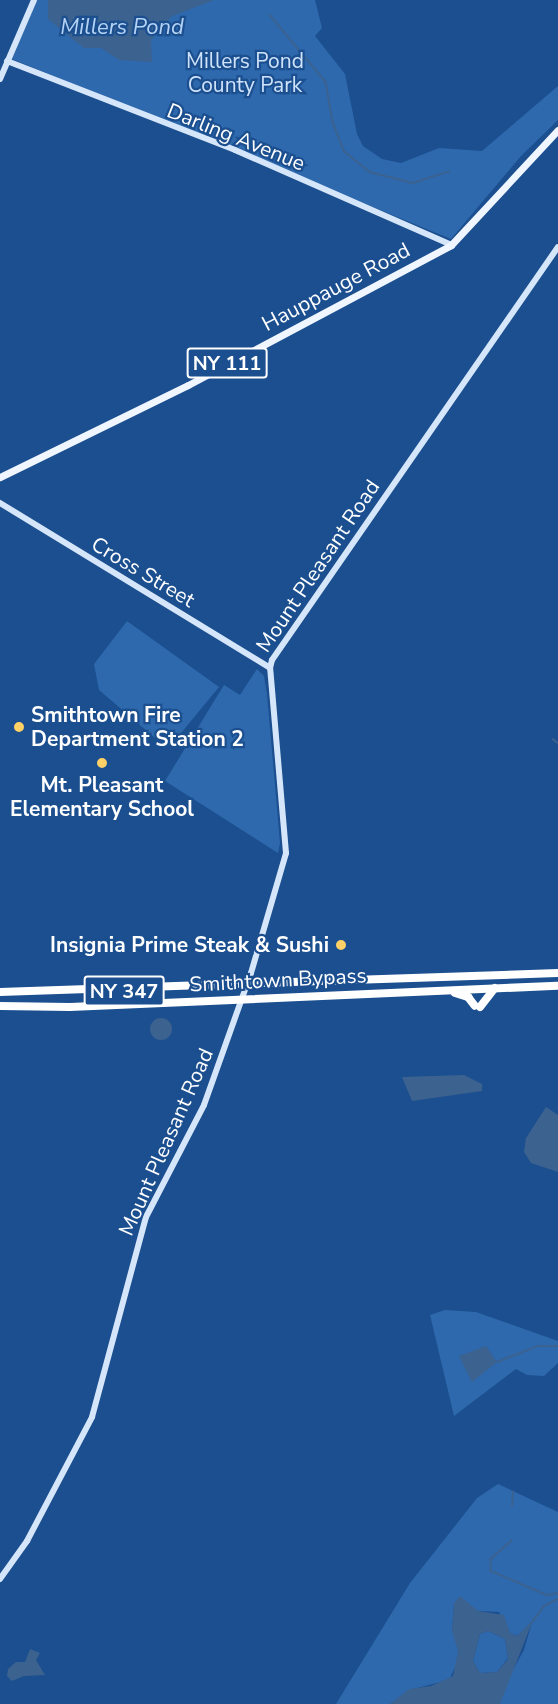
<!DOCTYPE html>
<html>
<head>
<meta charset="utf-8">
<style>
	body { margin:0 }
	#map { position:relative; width:558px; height:1704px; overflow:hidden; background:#1b4f8f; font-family:"Nunito Sans",sans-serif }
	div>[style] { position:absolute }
	.green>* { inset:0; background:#2e69ad }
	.water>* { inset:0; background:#3c6290 }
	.round { border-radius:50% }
	.stream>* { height:1.5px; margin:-0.75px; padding:0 0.75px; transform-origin:0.75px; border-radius:0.75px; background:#3c6290 }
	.secondary>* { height:6px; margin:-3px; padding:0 3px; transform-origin:3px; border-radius:3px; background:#d6e6fa }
	.primary>* { height:7px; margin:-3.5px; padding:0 3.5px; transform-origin:3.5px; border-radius:3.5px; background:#f0f6ff }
	.highway>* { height:8px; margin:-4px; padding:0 4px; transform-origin:4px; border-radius:4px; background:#fff }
	.dots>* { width:16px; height:16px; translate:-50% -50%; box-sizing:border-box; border:3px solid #1b4f8f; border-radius:50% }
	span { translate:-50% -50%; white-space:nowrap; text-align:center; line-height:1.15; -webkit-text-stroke:4.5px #1b4f8f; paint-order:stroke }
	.shield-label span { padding:2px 4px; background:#1b4f8f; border:2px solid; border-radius:4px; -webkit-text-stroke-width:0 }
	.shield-label { font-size:20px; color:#fff; font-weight:700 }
	.park-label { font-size:21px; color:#cfe3fa }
	.street-label { font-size:21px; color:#fff }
	.poi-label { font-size:21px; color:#fff; font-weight:700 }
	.left { translate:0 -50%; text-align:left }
	.right { translate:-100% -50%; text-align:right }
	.water-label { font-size:22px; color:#b5d3f5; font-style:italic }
</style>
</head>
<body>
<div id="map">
	<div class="green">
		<i style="clip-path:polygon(37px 0,315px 0,322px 28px,315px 36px,345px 74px,357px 134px,363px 146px,382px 159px,401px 163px,439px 148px,482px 151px,558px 86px,558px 120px,521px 156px,451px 239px,12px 59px)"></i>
		<i style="clip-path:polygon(127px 621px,219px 687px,177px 738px,168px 742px,155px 738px,99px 690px,94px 664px)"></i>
		<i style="clip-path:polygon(257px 669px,264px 676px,267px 694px,280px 843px,278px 853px,165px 781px,224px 685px,240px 695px)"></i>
		<i style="clip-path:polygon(445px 1310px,476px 1312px,558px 1341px,558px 1363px,544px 1376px,527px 1375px,516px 1369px,454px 1416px,430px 1315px)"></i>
		<i style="clip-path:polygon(498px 1484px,558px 1512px,558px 1704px,500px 1704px,504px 1686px,524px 1650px,532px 1622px,517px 1636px,510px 1633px,499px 1612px,478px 1611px,463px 1601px,454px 1603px,452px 1631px,458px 1641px,458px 1661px,449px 1680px,409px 1690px,390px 1704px,336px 1704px,410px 1583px,477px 1498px)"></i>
		<i style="clip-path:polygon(488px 1631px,505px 1639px,508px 1658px,497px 1672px,480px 1673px,473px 1661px,480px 1634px)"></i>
	</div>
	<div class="water">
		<i style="clip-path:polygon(48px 0,214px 0,172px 16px,151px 40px,152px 62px,119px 60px,101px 48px,84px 48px,48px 19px)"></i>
		<i class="round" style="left:150px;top:1018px;width:22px;height:22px"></i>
		<i style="clip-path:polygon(464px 1075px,482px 1084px,482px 1091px,412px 1101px,402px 1077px)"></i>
		<i style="clip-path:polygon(546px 1107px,558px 1115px,558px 1172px,531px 1163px,524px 1152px,526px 1138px)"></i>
		<i style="clip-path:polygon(486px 1346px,497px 1362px,472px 1382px,459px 1356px)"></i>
		<i style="clip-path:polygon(evenodd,460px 1596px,478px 1611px,504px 1615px,510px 1633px,517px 1636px,533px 1620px,500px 1704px,390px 1704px,409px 1689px,431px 1686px,453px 1676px,458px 1651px,452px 1631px,454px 1603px,460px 1596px,488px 1631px,505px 1639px,508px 1659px,497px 1672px,480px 1673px,473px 1661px,480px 1634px,488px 1631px)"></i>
		<i style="clip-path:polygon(30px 1649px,40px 1653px,36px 1660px,45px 1675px,24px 1676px,12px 1681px,7px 1676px,8px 1669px,16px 1662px,25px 1662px)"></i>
	</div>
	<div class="stream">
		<i style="left:270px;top:15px;width:87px;rotate:50.1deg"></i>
		<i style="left:326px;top:82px;width:41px;rotate:80.1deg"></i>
		<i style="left:333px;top:122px;width:31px;rotate:69deg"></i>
		<i style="left:344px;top:151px;width:33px;rotate:39deg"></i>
		<i style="left:370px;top:172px;width:44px;rotate:14.3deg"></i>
		<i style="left:413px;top:183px;width:38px;rotate:-18deg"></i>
		<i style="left:553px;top:739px;width:6px;rotate:39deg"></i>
		<i style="left:497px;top:1362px;width:44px;rotate:-21.3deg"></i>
		<i style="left:538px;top:1346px;width:20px"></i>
		<i style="left:512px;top:1506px;width:14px;rotate:-86deg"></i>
		<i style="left:512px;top:1541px;width:28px;rotate:139deg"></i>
		<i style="left:491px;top:1559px;width:12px;rotate:90deg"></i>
		<i style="left:491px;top:1571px;width:61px;rotate:23.2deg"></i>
		<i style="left:547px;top:1595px;width:11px;rotate:-10deg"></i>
		<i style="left:532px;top:1622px;width:20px;rotate:-53deg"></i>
		<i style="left:544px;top:1606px;width:16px;rotate:-27deg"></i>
	</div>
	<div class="secondary">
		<i style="left:7px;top:61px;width:245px;rotate:21.3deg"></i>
		<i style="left:235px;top:150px;width:236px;rotate:23.7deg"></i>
		<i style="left:0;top:79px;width:86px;rotate:-66.7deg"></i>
		<i style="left:0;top:503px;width:316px;rotate:31.4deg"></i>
		<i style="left:0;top:1579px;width:47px;rotate:-54.6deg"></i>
		<i style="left:27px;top:1541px;width:140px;rotate:-62.3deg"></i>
		<i style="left:92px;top:1417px;width:207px;rotate:-74.9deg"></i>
		<i style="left:146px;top:1217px;width:126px;rotate:-62.6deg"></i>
		<i style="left:204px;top:1105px;width:140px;rotate:-70.4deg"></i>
		<i style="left:251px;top:973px;width:125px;rotate:-73.7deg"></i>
		<i style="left:286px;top:853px;width:186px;rotate:-94.9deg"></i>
		<i style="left:270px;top:668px;width:8px;rotate:-76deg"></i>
		<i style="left:272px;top:660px;width:502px;rotate:-55.3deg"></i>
	</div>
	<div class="primary">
		<i style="left:0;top:477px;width:209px;rotate:-26.1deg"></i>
		<i style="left:188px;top:385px;width:298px;rotate:-28deg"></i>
		<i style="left:451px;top:245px;width:157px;rotate:-47.1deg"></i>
	</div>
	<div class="highway">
		<i style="left:0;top:992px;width:558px;rotate:-1.95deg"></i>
		<i style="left:455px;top:993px;width:14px;rotate:17deg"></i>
		<i style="left:468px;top:997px;width:11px;rotate:52deg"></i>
		<i style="left:0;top:1006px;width:70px;rotate:0.8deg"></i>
		<i style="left:70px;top:1007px;width:488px;rotate:-2.5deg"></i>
		<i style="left:480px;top:1007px;width:24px;rotate:-52deg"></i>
	</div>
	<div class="dots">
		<i style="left:19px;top:727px;background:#ffd166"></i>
		<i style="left:102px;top:763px;background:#ffd166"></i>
		<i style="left:341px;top:945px;background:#ffd166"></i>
	</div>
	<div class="shield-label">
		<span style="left:227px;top:363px">NY 111</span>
		<span style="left:124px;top:991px">NY 347</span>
	</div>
	<div class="park-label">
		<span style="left:245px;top:73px">Millers Pond<br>County Park</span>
	</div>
	<div class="street-label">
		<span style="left:236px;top:137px;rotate:22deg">Darling Avenue</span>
		<span style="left:336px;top:287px;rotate:-28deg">Hauppauge Road</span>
		<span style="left:318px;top:566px;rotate:-56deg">Mount Pleasant Road</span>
		<span style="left:143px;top:572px;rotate:31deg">Cross Street</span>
		<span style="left:278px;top:980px;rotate:-3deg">Smithtown Bypass</span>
		<span style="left:166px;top:1142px;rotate:-66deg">Mount Pleasant Road</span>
	</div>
	<div class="poi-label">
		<span class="left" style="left:31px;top:727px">Smithtown Fire<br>Department Station 2</span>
		<span style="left:102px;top:797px">Mt. Pleasant<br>Elementary School</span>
		<span class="right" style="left:329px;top:945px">Insignia Prime Steak &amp; Sushi</span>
	</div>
	<div class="water-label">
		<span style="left:122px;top:28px">Millers Pond</span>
	</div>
</div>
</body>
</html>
